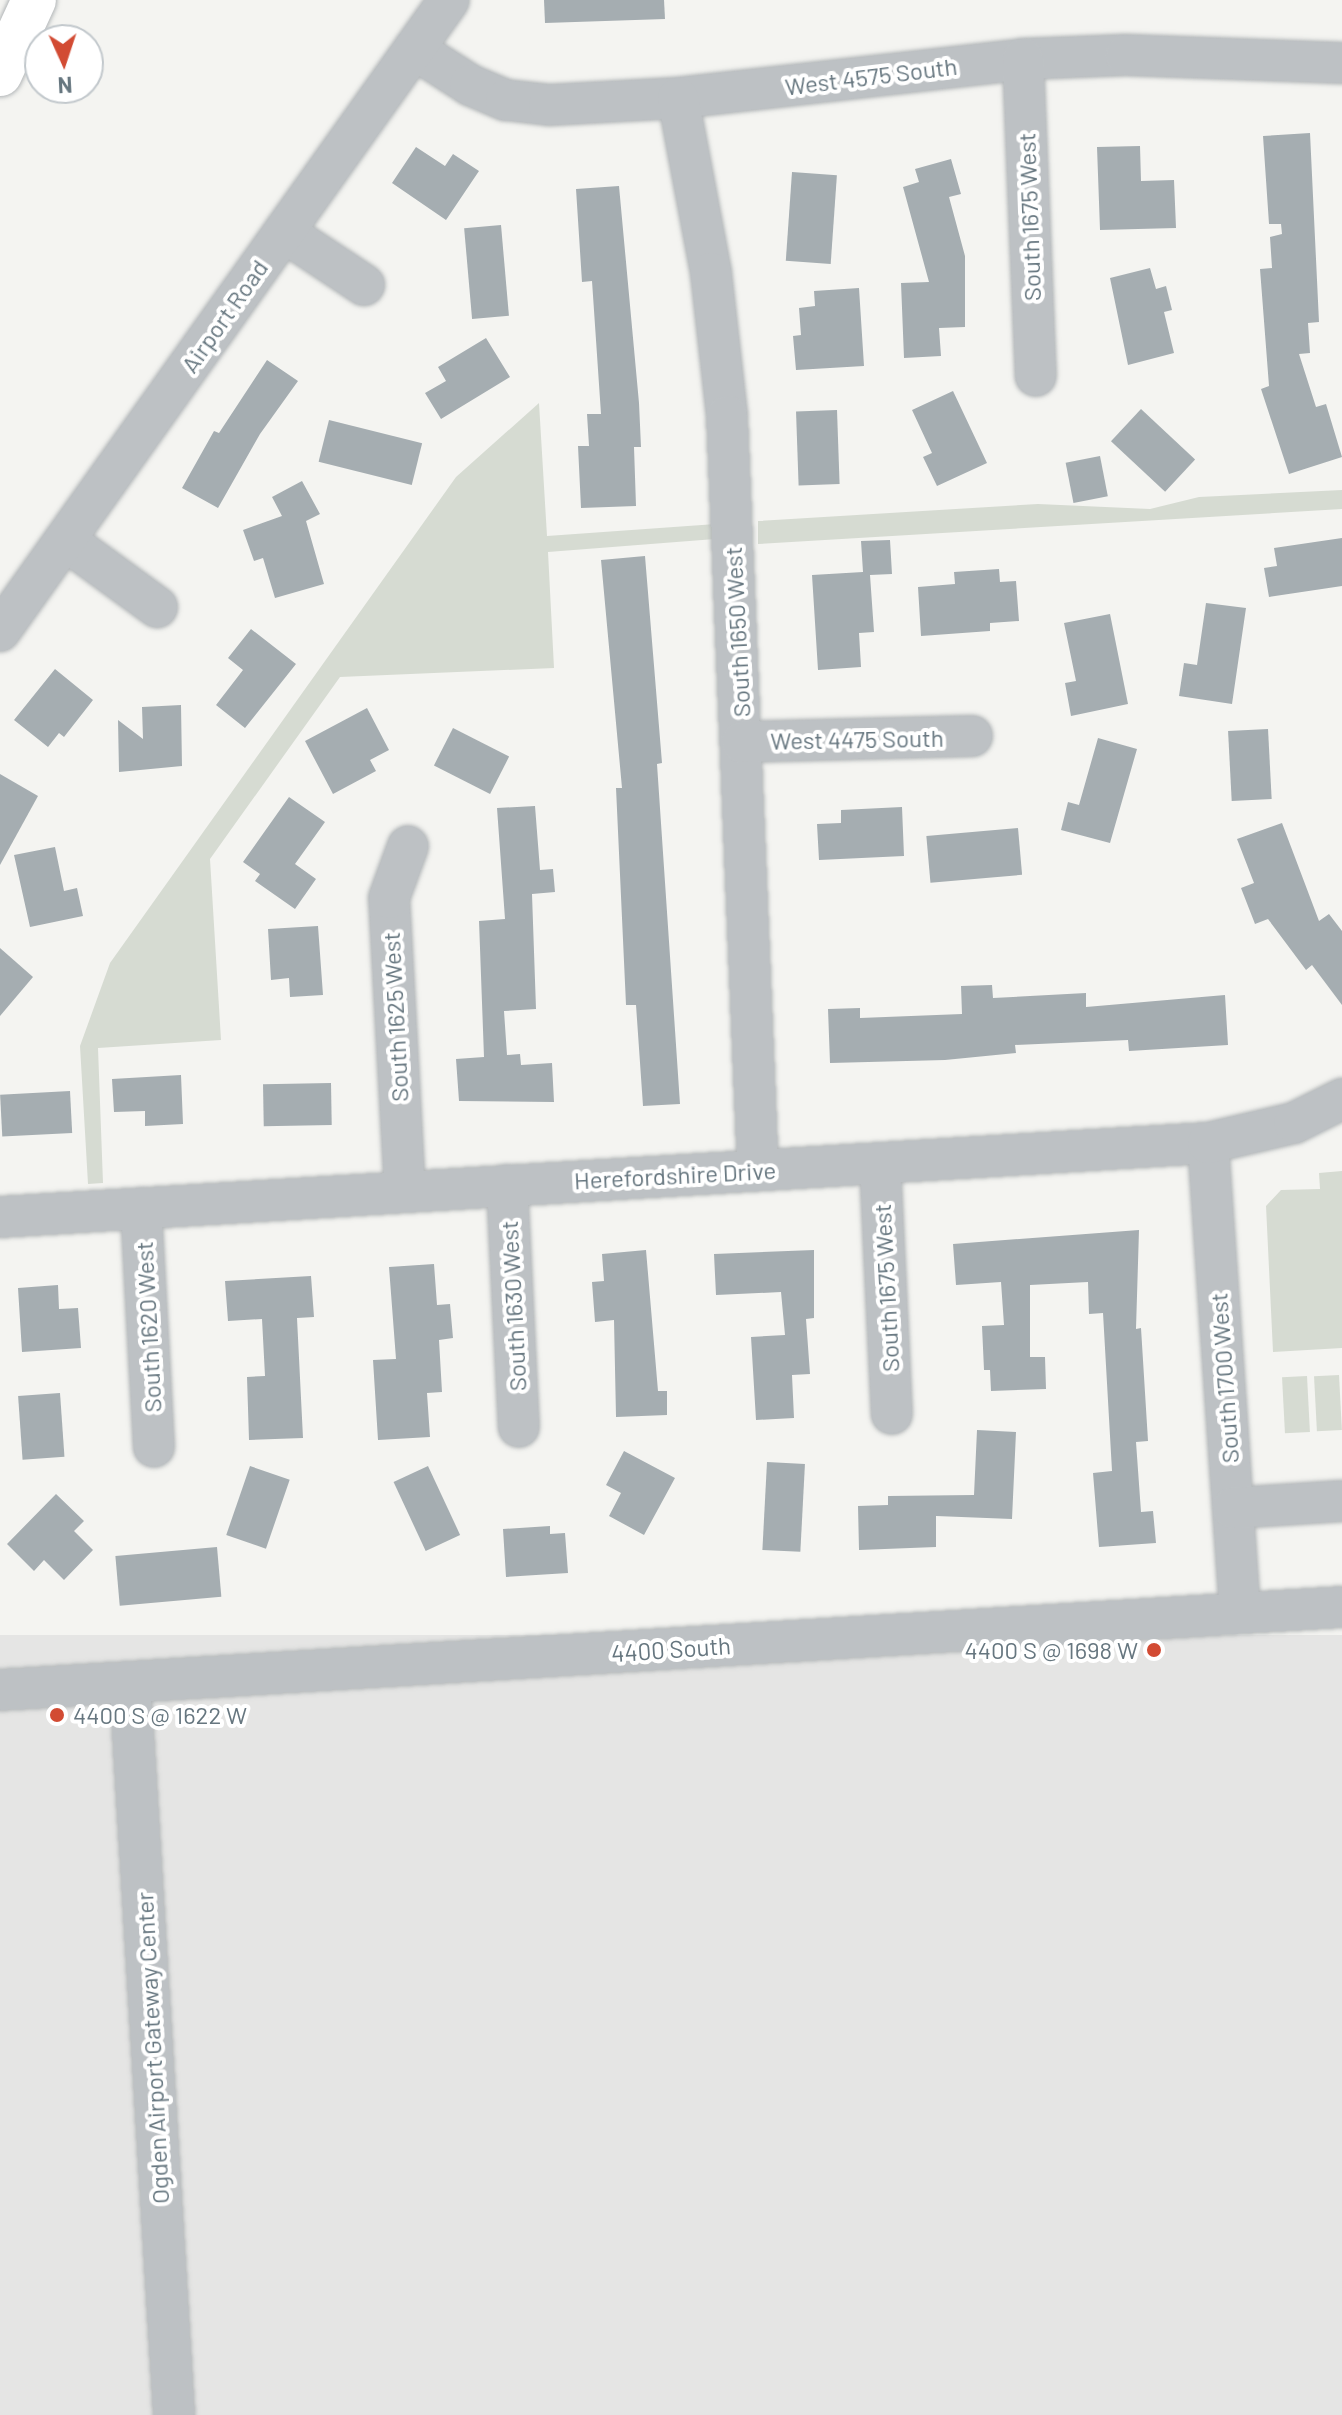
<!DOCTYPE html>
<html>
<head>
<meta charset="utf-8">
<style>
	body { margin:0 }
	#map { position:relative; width:1342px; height:2415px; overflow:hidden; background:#f4f4f1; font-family:Barlow,sans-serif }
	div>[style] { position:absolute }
	.built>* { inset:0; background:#e5e5e4; transform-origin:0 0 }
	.green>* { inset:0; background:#d6dbd2; transform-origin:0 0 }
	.building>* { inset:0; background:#a5adb1; transform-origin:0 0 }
	.roads { filter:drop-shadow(0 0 2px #b2b6b8) drop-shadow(0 0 2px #b2b6b8) }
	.minor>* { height:40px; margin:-20px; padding:0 20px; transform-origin:20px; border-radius:20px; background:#bdc1c4 }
	.highway>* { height:44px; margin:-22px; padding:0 22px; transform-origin:22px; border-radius:22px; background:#fff }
	.dots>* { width:22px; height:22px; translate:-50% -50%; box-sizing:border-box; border:4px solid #fff; border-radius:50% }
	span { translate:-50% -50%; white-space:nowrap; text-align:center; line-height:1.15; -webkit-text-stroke:8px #fff; paint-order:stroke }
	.street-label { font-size:24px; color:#66767f }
	.poi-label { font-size:24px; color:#66767f }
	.right { translate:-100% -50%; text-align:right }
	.left { translate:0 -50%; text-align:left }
	.north { position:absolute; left:24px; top:24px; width:80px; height:80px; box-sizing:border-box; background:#fff; border:2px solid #c2c8cc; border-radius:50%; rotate:177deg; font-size:22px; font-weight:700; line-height:32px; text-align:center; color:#66767f }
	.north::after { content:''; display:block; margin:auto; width:28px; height:36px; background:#d24b33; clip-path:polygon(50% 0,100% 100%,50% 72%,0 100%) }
</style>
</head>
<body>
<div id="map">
	<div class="built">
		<i style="left:1342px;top:1635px;width:780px;height:1345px;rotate:90deg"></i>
	</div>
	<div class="green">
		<i style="clip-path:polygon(539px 403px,547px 536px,716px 524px,715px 539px,548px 552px,554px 668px,340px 677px,210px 859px,221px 1040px,98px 1048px,103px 1183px,88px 1184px,80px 1046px,110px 963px,456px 477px)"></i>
		<i style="clip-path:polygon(1342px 490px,1342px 509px,758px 544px,758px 521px,1038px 504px,1150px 509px,1199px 497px)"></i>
		<i style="clip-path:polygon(1342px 1171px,1342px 1348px,1273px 1352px,1266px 1206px,1281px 1190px,1320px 1189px,1319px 1173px)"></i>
		<i style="left:1339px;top:1375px;width:55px;height:25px;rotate:87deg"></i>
		<i style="left:1307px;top:1376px;width:56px;height:25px;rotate:87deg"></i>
	</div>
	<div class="building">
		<i style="clip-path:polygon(544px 0,664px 0,665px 19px,545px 23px)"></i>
		<i style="clip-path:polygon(1310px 133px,1319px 322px,1308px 323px,1310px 353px,1299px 354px,1316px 407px,1326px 404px,1342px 457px,1289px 474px,1261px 389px,1269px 386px,1260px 269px,1272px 268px,1270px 237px,1282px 234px,1281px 224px,1269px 224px,1263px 136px)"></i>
		<i style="clip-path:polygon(1140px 146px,1141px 181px,1174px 180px,1176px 228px,1100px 230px,1097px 147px)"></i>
		<i style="clip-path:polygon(416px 147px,445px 166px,453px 154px,479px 171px,446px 220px,392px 183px)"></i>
		<i style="clip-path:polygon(951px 159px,961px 194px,949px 197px,965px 256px,965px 327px,939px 328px,941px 356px,904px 358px,901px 283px,929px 282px,903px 187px,919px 182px,915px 169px)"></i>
		<i style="left:792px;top:172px;width:45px;height:89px;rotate:4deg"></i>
		<i style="clip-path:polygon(619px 186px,639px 403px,641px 447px,634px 447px,636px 506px,581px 508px,578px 446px,589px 446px,587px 414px,601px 414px,592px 281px,582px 282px,576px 189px)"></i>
		<i style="left:501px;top:225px;width:91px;height:37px;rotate:85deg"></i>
		<i style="clip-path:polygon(1150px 268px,1156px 289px,1166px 286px,1172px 310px,1164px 312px,1174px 353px,1128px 365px,1110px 278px)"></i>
		<i style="clip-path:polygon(859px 288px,864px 366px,796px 370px,793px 336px,801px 335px,799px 308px,815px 306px,814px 291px)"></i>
		<i style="clip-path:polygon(486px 338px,510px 377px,441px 419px,425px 393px,446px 381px,438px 367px)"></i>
		<i style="clip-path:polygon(267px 360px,298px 381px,260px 434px,218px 508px,182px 488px,214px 431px,219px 433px)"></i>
		<i style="clip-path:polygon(953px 391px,987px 463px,937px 486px,923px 457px,932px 453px,912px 410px)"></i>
		<i style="left:1141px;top:409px;width:74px;height:44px;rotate:43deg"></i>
		<i style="left:837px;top:410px;width:74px;height:41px;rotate:88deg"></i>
		<i style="left:329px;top:420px;width:96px;height:43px;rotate:14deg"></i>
		<i style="left:1100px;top:456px;width:41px;height:35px;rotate:79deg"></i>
		<i style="clip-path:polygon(302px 481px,320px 514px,306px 521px,324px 584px,275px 598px,263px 558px,254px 561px,243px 530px,282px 516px,272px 497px)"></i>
		<i style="clip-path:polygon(1342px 538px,1342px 586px,1269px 597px,1264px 568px,1277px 566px,1274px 548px)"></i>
		<i style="clip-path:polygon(890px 540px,892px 574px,870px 575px,874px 632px,859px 633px,861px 667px,818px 670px,812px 575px,863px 572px,861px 541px)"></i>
		<i style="clip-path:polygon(645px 556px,662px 763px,657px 764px,680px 1104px,643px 1106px,636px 1005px,626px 1005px,616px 788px,622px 788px,601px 560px)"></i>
		<i style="clip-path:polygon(999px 569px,1000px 582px,1016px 581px,1019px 621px,990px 623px,990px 631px,921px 636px,918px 587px,955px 584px,954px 572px)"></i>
		<i style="clip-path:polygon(1206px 603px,1246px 608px,1232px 704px,1179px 696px,1184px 663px,1197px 665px)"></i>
		<i style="clip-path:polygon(1110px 614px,1128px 704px,1071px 716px,1065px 683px,1076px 681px,1064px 623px)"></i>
		<i style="clip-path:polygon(251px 629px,296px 664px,245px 728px,216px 705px,243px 670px,228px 658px)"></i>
		<i style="clip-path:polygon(55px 669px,93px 700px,64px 737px,59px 733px,48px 747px,14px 720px)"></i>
		<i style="clip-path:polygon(181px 705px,182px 766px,119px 772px,118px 720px,143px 739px,142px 707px)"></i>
		<i style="clip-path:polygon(367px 708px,389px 750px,370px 760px,376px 771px,333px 794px,305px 741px)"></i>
		<i style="left:453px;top:728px;width:63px;height:42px;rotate:27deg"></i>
		<i style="left:1268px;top:729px;width:70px;height:40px;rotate:87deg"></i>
		<i style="clip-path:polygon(1098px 738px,1137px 749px,1110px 843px,1061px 830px,1068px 802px,1079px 805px)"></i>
		<i style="clip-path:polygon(0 774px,38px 796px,0 865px)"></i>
		<i style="clip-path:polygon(289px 797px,325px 822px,295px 864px,316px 879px,295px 909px,255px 881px,260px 874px,243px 862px)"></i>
		<i style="clip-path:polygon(535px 806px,540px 870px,553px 869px,555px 892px,532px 894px,536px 1009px,504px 1011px,507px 1055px,520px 1054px,521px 1065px,552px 1063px,554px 1102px,459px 1101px,456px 1059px,484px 1057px,479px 921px,505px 919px,497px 808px)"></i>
		<i style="clip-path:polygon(902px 807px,904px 856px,819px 860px,817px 824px,841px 823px,841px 810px)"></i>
		<i style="clip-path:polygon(1282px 823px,1319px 921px,1329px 914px,1342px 931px,1342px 1005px,1312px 965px,1306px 970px,1268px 919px,1255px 924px,1241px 888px,1254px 883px,1237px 839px)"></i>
		<i style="left:1018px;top:828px;width:47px;height:92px;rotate:85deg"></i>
		<i style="clip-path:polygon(55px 847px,64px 891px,77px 888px,83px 916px,30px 927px,14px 855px)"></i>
		<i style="clip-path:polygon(318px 926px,323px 995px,290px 997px,289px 978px,271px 980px,268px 929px)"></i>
		<i style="clip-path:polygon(0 948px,33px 977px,0 1016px)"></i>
		<i style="clip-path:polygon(992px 985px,993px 998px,1086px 993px,1086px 1007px,1225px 995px,1228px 1045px,1129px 1051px,1128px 1040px,1015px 1045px,1016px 1053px,945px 1060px,830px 1063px,828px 1009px,860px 1008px,860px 1018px,962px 1014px,961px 986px)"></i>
		<i style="clip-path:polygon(181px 1075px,183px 1124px,145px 1126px,145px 1111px,114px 1112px,112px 1079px)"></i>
		<i style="left:331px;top:1083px;width:42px;height:68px;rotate:89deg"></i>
		<i style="left:70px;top:1091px;width:42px;height:70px;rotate:87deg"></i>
		<i style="clip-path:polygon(1139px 1230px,1136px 1329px,1141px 1328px,1148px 1441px,1136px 1442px,1141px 1512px,1153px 1511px,1156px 1543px,1099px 1547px,1093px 1473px,1112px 1471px,1103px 1313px,1089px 1314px,1088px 1282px,1030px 1285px,1030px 1357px,1045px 1357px,1046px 1389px,991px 1391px,990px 1370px,984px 1370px,982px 1326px,1004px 1325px,1001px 1282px,956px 1285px,953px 1244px)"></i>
		<i style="clip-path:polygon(646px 1250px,658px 1391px,667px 1391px,667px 1415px,616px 1417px,614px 1320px,595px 1322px,592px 1282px,604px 1281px,602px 1254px)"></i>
		<i style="clip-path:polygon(814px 1250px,814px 1318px,806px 1319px,810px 1374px,792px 1375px,794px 1418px,756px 1420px,751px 1337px,785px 1335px,781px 1292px,716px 1295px,714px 1254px)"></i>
		<i style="clip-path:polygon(434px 1264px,437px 1305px,450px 1304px,453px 1338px,439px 1340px,442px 1392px,427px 1393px,430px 1437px,378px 1440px,373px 1360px,396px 1359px,389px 1267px)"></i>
		<i style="clip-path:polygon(311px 1276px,314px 1317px,297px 1318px,303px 1438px,249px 1440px,247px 1377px,265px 1376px,262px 1319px,228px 1321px,225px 1281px)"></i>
		<i style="clip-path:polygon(58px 1285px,59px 1309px,78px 1308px,81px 1348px,22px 1352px,18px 1288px)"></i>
		<i style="left:60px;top:1393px;width:64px;height:42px;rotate:86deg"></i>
		<i style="clip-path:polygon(977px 1430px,1016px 1432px,1012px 1519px,936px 1516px,936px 1547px,859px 1550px,858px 1506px,888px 1505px,888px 1496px,974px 1495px)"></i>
		<i style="clip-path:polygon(624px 1451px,675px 1478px,644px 1535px,609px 1516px,621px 1493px,606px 1485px)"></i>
		<i style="left:767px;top:1462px;width:38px;height:88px;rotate:3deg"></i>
		<i style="left:250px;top:1466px;width:42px;height:73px;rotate:19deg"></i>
		<i style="left:428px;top:1466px;width:76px;height:38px;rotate:65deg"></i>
		<i style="clip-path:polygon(56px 1494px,84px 1521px,74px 1531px,93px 1550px,64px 1580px,44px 1560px,34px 1571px,7px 1544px)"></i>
		<i style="clip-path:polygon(550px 1526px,550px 1534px,565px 1533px,568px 1573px,506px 1577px,503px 1529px)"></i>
		<i style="left:217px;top:1547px;width:50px;height:102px;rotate:85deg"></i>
	</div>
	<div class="roads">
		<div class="minor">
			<i style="left:414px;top:49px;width:67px;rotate:32.7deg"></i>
			<i style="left:470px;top:85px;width:39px;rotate:23deg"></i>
			<i style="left:506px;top:100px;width:43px;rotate:6.6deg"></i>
			<i style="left:549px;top:105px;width:129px;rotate:-3.1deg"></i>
			<i style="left:678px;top:98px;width:347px;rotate:-6.4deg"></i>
			<i style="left:1023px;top:59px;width:103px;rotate:-2.2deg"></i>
			<i style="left:1126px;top:55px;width:216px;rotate:2.1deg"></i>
			<i style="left:1023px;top:59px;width:317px;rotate:87.7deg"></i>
			<i style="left:678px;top:98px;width:178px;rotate:79.3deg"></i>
			<i style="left:711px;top:273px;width:144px;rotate:83.6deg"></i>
			<i style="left:727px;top:416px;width:755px;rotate:87.65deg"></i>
			<i style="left:284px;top:232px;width:96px;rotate:33.5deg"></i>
			<i style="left:65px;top:540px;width:114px;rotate:36.1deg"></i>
			<i style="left:0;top:631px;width:774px;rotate:-54.57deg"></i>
			<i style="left:742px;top:742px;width:230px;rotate:-1.5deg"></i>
			<i style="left:1208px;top:1143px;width:471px;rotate:86.1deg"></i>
			<i style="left:880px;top:1163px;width:251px;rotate:87.3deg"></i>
			<i style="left:507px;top:1185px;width:242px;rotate:87.2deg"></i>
			<i style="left:405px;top:1192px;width:294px;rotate:-93.1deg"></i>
			<i style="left:389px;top:898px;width:55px;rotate:-69.9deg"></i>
			<i style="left:141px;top:1208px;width:239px;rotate:86.9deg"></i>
			<i style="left:0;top:1217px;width:1210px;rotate:-3.51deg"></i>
			<i style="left:1208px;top:1143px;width:88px;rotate:-13.1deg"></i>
			<i style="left:1294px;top:1123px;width:54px;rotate:-26.6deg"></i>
			<i style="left:1233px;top:1508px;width:109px;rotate:-3.7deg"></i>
			<i style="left:130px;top:1682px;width:734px;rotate:86.56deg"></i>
			<i style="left:0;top:1690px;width:1345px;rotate:-3.54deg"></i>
		</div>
		<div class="highway">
			<i style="left:0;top:74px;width:81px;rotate:-65.3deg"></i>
		</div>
	</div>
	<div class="dots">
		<i style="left:1154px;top:1650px;background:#d24b33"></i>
		<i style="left:57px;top:1715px;background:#d24b33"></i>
	</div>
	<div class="street-label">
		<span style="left:871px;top:76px;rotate:-7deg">West 4575 South</span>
		<span style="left:1029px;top:217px;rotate:-92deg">South 1675 West</span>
		<span style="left:224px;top:316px;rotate:-55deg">Airport Road</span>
		<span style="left:737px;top:632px;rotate:-93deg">South 1650 West</span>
		<span style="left:857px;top:739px;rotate:-1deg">West 4475 South</span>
		<span style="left:395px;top:1017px;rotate:-93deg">South 1625 West</span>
		<span style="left:675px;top:1175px;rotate:-3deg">Herefordshire Drive</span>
		<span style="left:886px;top:1288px;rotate:-93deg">South 1675 West</span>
		<span style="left:513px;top:1306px;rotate:-93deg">South 1630 West</span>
		<span style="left:148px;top:1327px;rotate:-93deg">South 1620 West</span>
		<span style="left:1224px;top:1378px;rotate:-94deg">South 1700 West</span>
		<span style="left:671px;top:1649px;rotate:-4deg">4400 South</span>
		<span style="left:152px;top:2048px;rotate:-93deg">Ogden Airport Gateway Center</span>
	</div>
	<div class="poi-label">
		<span class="right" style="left:1138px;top:1650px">4400 S @ 1698 W</span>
		<span class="left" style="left:73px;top:1715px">4400 S @ 1622 W</span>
	</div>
	<div class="north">N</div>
</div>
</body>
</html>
